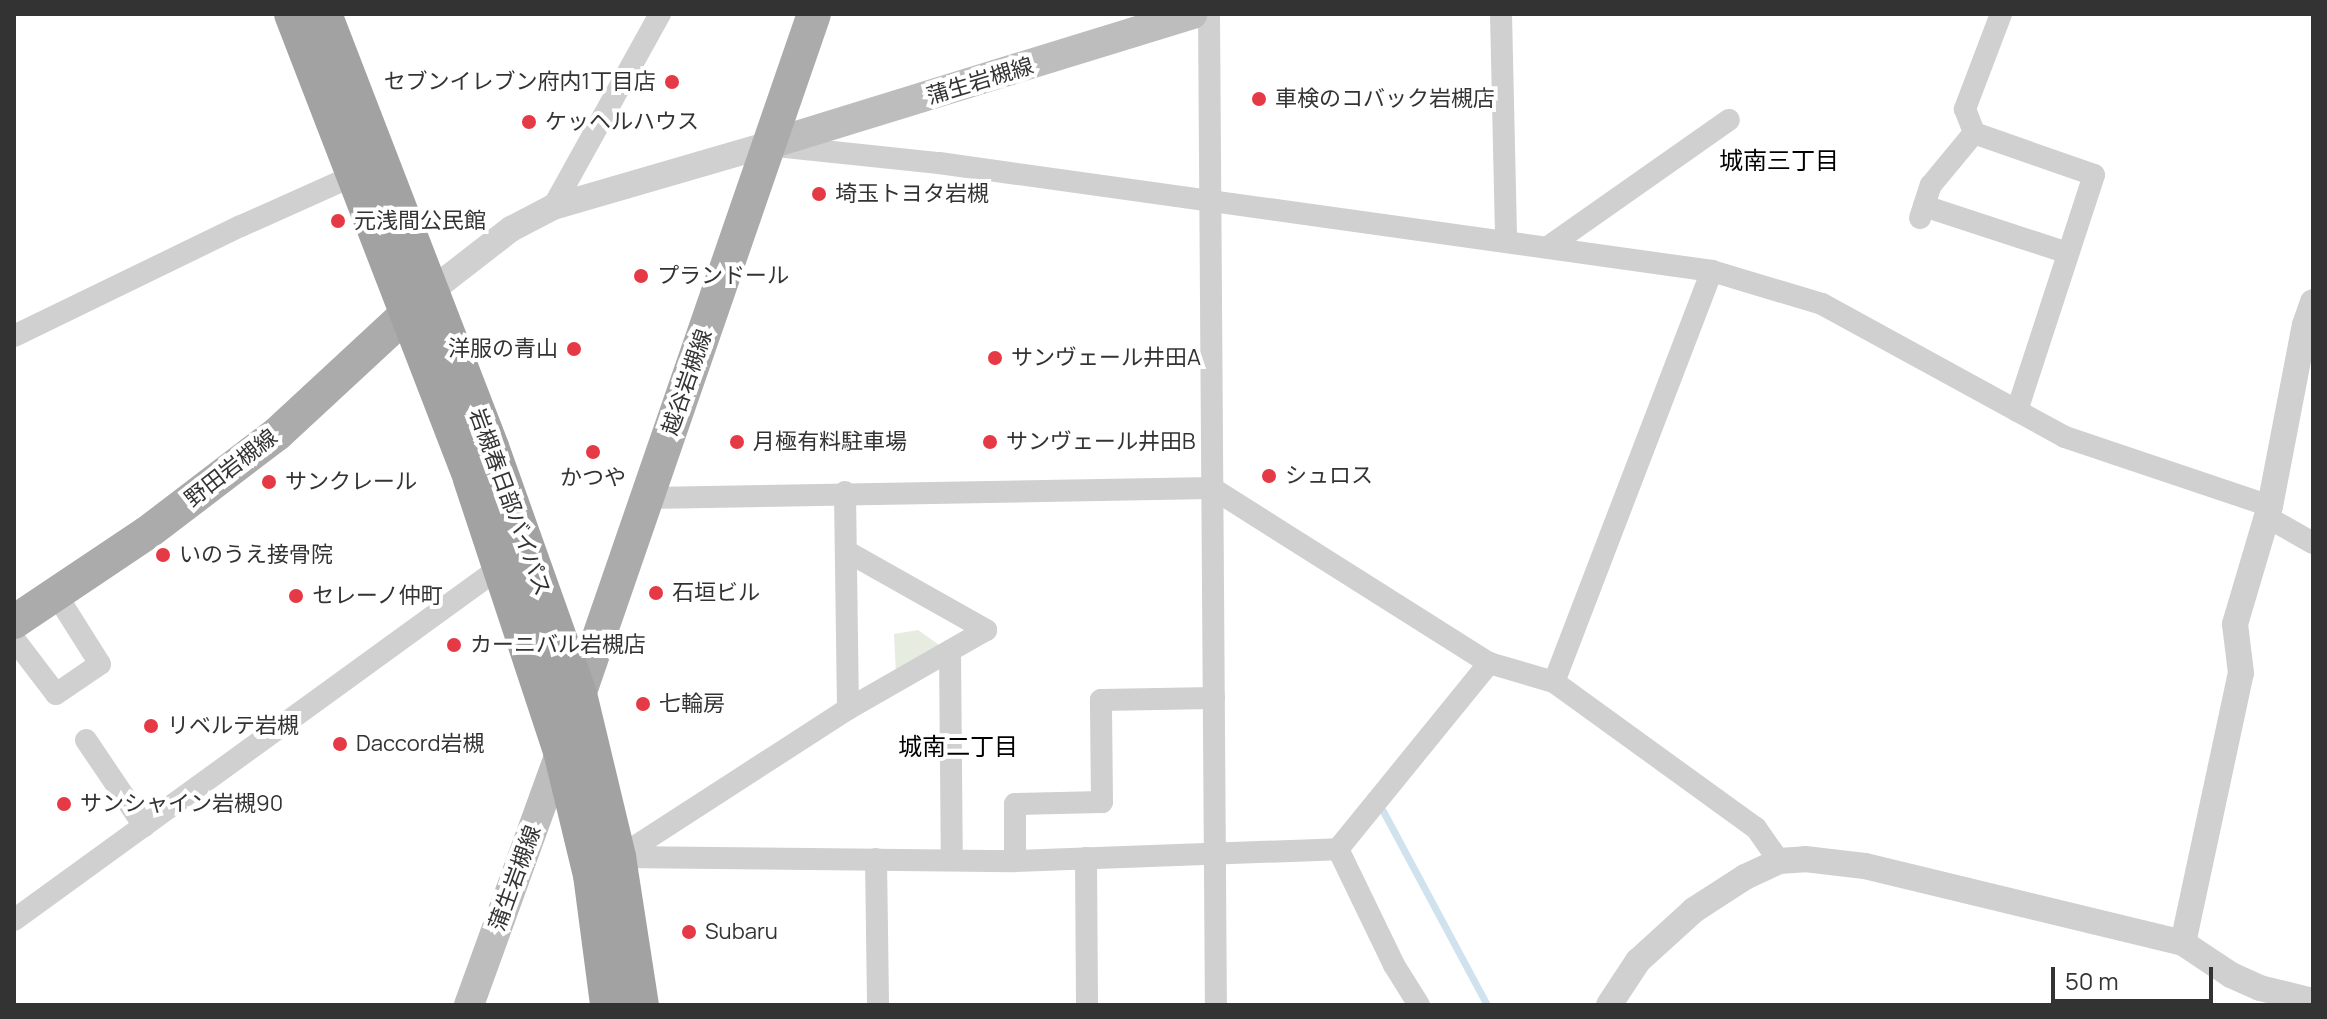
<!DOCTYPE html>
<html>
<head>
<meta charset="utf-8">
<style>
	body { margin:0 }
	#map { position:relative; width:2327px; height:1019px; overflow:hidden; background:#fff; font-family:Manrope,"Noto Sans JP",sans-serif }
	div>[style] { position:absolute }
	.green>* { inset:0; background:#e6ecdf }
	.stream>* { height:7px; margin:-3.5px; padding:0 3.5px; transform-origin:3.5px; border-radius:3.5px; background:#cfe2ee }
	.minor>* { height:22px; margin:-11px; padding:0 11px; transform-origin:11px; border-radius:11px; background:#d0d0d0 }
	.tertiary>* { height:26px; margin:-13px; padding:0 13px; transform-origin:13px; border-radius:13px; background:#d0d0d0 }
	.secondary>* { height:30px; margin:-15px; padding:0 15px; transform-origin:15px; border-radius:15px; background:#bdbdbd }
	.primary>* { height:34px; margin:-17px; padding:0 17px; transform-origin:17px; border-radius:17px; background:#ababab }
	.trunk>* { height:36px; margin:-18px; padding:0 18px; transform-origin:18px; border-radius:18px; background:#a2a2a2 }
	.dots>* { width:22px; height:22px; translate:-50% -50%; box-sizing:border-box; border:4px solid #fff; border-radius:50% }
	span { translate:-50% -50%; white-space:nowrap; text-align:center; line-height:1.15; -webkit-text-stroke:8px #fff; paint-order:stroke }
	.street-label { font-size:22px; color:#333 }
	.poi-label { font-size:22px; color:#333 }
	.right { translate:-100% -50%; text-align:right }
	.left { translate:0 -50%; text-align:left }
	.neighbourhood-label { font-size:24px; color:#000 }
	.frame { position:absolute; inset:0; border:16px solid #333; pointer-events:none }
	.scale { position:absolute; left:2051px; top:967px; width:162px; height:36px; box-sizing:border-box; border:4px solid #333; border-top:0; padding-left:10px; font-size:24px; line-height:28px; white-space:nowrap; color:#333; -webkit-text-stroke:6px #fff; paint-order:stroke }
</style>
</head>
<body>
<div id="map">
	<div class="green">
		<i style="clip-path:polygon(918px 630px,942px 647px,896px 675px,894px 634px)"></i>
	</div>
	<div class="stream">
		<i style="left:1383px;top:811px;width:220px;rotate:61.8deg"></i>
	</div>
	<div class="minor">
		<i style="left:1209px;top:14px;width:991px;rotate:89.6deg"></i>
		<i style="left:1501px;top:14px;width:227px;rotate:88.7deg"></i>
		<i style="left:2001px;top:14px;width:102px;rotate:110.8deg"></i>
		<i style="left:1965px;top:109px;width:26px;rotate:69deg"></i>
		<i style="left:1974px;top:133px;width:127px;rotate:19.3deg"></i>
		<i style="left:2094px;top:175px;width:248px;rotate:108.1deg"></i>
		<i style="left:776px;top:146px;width:164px;rotate:6deg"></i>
		<i style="left:939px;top:163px;width:781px;rotate:7.95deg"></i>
		<i style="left:1712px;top:271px;width:115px;rotate:16.7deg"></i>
		<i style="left:1822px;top:304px;width:277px;rotate:28.7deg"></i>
		<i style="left:2065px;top:437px;width:216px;rotate:18.6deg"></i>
		<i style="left:1924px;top:206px;width:151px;rotate:18.1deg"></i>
		<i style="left:553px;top:207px;width:221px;rotate:-61deg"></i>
		<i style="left:1920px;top:218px;width:35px;rotate:-72deg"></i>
		<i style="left:1931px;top:185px;width:67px;rotate:-50.4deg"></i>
		<i style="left:1548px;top:247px;width:221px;rotate:-35.1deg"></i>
		<i style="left:14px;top:336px;width:252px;rotate:-25.9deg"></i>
		<i style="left:241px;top:226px;width:123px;rotate:-24.1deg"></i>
		<i style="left:648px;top:498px;width:564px;rotate:-1.02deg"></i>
		<i style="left:1212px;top:488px;width:328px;rotate:32.3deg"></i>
		<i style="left:1489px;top:663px;width:68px;rotate:16.3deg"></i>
		<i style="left:1554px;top:682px;width:249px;rotate:35.9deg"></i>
		<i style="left:1756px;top:828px;width:40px;rotate:55.1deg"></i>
		<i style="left:2267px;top:517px;width:53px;rotate:29.5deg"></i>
		<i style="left:846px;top:551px;width:161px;rotate:29.4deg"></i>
		<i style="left:986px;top:630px;width:159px;rotate:150.2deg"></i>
		<i style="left:14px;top:639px;width:69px;rotate:52.6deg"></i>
		<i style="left:56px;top:694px;width:53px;rotate:-34.3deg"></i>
		<i style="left:100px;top:664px;width:83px;rotate:-122.2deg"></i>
		<i style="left:950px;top:651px;width:209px;rotate:89.5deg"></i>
		<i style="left:1554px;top:682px;width:440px;rotate:-69deg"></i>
		<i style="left:86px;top:740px;width:104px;rotate:56deg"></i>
		<i style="left:1338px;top:849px;width:129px;rotate:64.2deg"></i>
		<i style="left:1394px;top:965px;width:47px;rotate:58deg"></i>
		<i style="left:618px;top:857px;width:397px;rotate:0.6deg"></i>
		<i style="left:1015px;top:861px;width:323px;rotate:-2.1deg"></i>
		<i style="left:1338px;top:849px;width:240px;rotate:-50.9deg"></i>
		<i style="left:619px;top:857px;width:273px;rotate:-32.9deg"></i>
		<i style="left:848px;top:709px;width:217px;rotate:-90.8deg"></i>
		<i style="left:1086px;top:858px;width:147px;rotate:89.6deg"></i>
		<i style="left:876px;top:859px;width:146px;rotate:89.2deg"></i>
		<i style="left:1015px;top:861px;width:57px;rotate:-90deg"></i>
		<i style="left:1015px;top:804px;width:87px;rotate:-1.3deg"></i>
		<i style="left:1102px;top:802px;width:102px;rotate:-90.6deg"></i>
		<i style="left:1101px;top:700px;width:113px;rotate:-1deg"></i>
		<i style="left:14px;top:920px;width:603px;rotate:-35.96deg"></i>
	</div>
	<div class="tertiary">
		<i style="left:431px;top:291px;width:101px;rotate:-37.8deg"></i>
		<i style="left:511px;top:229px;width:47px;rotate:-27.6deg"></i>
		<i style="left:553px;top:207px;width:223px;rotate:-16.2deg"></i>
		<i style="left:2183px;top:943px;width:276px;rotate:-77.9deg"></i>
		<i style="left:2241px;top:673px;width:49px;rotate:-97deg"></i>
		<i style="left:2235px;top:624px;width:123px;rotate:-73.5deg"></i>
		<i style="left:2270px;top:506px;width:184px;rotate:-79.1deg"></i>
		<i style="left:2305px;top:325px;width:24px;rotate:-71deg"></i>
		<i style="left:1609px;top:1005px;width:53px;rotate:-56.6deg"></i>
		<i style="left:1638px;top:961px;width:76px;rotate:-42.3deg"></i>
		<i style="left:1694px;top:910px;width:61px;rotate:-32.9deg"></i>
		<i style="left:1745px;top:877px;width:38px;rotate:-25deg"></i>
		<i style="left:1779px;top:861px;width:26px;rotate:-4deg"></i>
		<i style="left:1805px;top:859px;width:60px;rotate:6.7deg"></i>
		<i style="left:1865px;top:866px;width:327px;rotate:13.6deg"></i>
		<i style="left:2183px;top:943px;width:58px;rotate:33.7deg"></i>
		<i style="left:2231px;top:975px;width:32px;rotate:24deg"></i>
		<i style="left:2260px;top:988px;width:55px;rotate:13.8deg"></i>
	</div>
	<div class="secondary">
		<i style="left:767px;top:145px;width:445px;rotate:-17.1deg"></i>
		<i style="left:469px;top:1005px;width:270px;rotate:-70.1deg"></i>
	</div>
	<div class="primary">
		<i style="left:14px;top:622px;width:160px;rotate:-33.8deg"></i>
		<i style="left:147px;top:533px;width:163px;rotate:-37.3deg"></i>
		<i style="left:277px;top:434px;width:202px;rotate:-42.8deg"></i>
		<i style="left:573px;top:712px;width:738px;rotate:-70.95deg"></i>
	</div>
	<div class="trunk">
		<i style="left:292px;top:14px;width:498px;rotate:68.9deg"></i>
		<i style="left:471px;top:479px;width:287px;rotate:71.7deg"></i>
		<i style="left:561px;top:751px;width:128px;rotate:76.4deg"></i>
		<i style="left:591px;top:875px;width:131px;rotate:82.5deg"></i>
		<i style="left:324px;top:14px;width:464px;rotate:68.9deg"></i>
		<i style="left:491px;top:447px;width:262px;rotate:70.4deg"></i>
		<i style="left:579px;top:694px;width:168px;rotate:76.5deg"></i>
		<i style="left:618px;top:857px;width:150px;rotate:81.2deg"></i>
	</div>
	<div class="dots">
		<i style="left:672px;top:82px;background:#e63946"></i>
		<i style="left:1259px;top:99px;background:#e63946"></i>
		<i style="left:529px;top:122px;background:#e63946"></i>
		<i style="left:819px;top:194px;background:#e63946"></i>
		<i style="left:338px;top:221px;background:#e63946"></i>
		<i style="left:641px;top:276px;background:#e63946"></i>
		<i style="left:574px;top:349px;background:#e63946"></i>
		<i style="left:995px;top:358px;background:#e63946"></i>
		<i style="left:737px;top:442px;background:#e63946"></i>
		<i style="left:990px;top:442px;background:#e63946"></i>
		<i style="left:593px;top:452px;background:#e63946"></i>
		<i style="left:1269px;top:476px;background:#e63946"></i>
		<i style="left:269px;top:482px;background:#e63946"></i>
		<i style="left:163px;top:555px;background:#e63946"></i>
		<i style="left:656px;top:593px;background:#e63946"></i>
		<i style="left:296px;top:596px;background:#e63946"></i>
		<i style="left:454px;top:645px;background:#e63946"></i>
		<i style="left:643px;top:704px;background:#e63946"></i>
		<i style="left:151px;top:726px;background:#e63946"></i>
		<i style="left:340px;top:744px;background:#e63946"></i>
		<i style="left:64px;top:804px;background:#e63946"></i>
		<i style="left:689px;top:932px;background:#e63946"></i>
	</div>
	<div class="street-label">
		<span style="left:980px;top:81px;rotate:-17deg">蒲生岩槻線</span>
		<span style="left:687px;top:382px;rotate:-71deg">越谷岩槻線</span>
		<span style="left:231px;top:468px;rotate:-38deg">野田岩槻線</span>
		<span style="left:510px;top:502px;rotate:70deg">岩槻春日部バイパス</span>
		<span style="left:515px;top:878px;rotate:-70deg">蒲生岩槻線</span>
	</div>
	<div class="poi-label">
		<span class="right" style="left:656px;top:82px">セブンイレブン府内1丁目店</span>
		<span class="left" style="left:1275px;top:99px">車検のコバック岩槻店</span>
		<span class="left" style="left:545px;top:122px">ケッヘルハウス</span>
		<span class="left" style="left:835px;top:194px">埼玉トヨタ岩槻</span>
		<span class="left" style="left:354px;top:221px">元浅間公民館</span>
		<span class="left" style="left:657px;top:276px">プランドール</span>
		<span class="right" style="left:558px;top:349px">洋服の青山</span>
		<span class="left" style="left:1011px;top:358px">サンヴェール井田A</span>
		<span class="left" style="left:753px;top:442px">月極有料駐車場</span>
		<span class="left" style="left:1006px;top:442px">サンヴェール井田B</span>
		<span class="left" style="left:1285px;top:476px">シュロス</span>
		<span style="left:593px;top:478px">かつや</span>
		<span class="left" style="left:285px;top:482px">サンクレール</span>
		<span class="left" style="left:179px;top:555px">いのうえ接骨院</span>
		<span class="left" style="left:672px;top:593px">石垣ビル</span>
		<span class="left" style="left:312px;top:596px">セレーノ仲町</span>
		<span class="left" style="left:470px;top:645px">カーニバル岩槻店</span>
		<span class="left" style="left:659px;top:704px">七輪房</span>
		<span class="left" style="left:167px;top:726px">リベルテ岩槻</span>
		<span class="left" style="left:356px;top:744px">Daccord岩槻</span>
		<span class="left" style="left:80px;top:804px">サンシャイン岩槻90</span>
		<span class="left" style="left:705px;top:932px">Subaru</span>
	</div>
	<div class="neighbourhood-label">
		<span style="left:1779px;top:160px">城南三丁目</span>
		<span style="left:958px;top:746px">城南二丁目</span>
	</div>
	<div class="frame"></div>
	<div class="scale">50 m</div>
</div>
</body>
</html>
